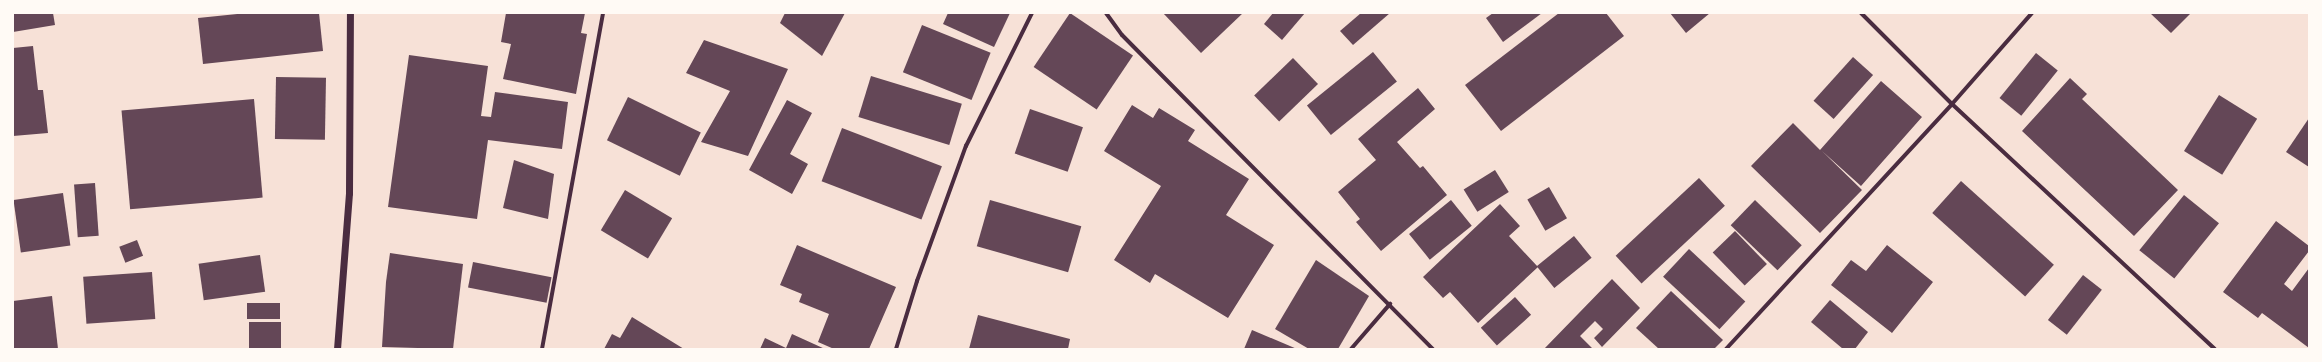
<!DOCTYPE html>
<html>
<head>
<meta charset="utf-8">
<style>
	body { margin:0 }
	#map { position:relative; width:2322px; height:362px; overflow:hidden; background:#f7e1d7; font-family:Overpass,sans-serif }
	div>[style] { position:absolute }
	.building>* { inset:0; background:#644757; transform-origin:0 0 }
	.minor>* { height:4px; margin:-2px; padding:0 2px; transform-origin:2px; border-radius:2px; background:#4a2c40 }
	.tertiary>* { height:7px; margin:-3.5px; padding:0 3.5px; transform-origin:3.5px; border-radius:3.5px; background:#4a2c40 }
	span { translate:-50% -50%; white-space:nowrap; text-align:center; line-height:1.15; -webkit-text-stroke:3px #fffaf5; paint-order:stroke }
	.frame { position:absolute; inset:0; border:14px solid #fffaf5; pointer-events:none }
</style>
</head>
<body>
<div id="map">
	<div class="building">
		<i style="clip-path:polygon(13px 13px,53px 13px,55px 25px,13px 32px)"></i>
		<i style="clip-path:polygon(247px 13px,319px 13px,323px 51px,203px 64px,198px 18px)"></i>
		<i style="clip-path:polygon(506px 13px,585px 13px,581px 33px,587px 34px,576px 94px,503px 79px,511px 44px,501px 42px)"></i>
		<i style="clip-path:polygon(785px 13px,845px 13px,822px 56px,780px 23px)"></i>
		<i style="clip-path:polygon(948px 13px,1010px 13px,994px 47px,943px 24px)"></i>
		<i style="left:1070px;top:13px;width:76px;height:65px;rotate:34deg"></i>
		<i style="clip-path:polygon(1163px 13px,1243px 13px,1201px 53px)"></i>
		<i style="clip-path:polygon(1273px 13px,1305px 13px,1282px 40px,1264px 24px)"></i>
		<i style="clip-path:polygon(1361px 13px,1390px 13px,1353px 45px,1340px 31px)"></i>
		<i style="clip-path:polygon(1493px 13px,1542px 13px,1503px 42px,1486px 18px)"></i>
		<i style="clip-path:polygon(1559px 13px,1606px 13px,1624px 36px,1501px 131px,1465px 85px)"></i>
		<i style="clip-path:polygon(1670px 13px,1710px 13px,1686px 33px)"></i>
		<i style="clip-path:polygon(2150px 13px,2191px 13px,2171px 33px)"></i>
		<i style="left:922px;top:25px;width:74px;height:51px;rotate:22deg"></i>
		<i style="clip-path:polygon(704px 40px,788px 69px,748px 156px,701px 142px,730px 91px,686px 73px)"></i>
		<i style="clip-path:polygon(33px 46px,38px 90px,43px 90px,48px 133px,13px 136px,13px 48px)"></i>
		<i style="left:1373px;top:52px;width:38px;height:85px;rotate:51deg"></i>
		<i style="left:2036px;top:53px;width:28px;height:58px;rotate:39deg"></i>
		<i style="clip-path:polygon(409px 55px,488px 66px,481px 116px,491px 117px,495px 92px,568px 102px,562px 149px,488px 140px,477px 219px,388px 207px)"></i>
		<i style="left:1853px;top:57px;width:27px;height:59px;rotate:42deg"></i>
		<i style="left:1293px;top:58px;width:36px;height:54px;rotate:46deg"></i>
		<i style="left:871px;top:76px;width:95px;height:43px;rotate:17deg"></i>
		<i style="left:276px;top:77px;width:50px;height:62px;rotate:1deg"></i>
		<i style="clip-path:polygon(2070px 78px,2087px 94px,2082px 99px,2178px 190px,2134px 236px,2022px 131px)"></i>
		<i style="clip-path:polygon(1881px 81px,1922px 117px,1861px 186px,1822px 151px,1862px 190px,1820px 233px,1751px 166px,1793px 123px,1820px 150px)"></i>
		<i style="clip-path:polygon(1418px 88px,1435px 109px,1397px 142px,1420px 168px,1423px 166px,1447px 195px,1381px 251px,1356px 222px,1360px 219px,1338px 192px,1376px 160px,1358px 139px)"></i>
		<i style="left:2219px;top:95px;width:45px;height:66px;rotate:32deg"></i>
		<i style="left:628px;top:97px;width:81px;height:48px;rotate:26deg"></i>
		<i style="left:254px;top:99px;width:99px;height:133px;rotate:85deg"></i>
		<i style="clip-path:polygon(787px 100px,812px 113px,790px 154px,808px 164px,792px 194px,749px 170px)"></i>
		<i style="clip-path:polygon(1132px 105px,1153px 118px,1159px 108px,1195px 130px,1188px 141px,1249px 179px,1226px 215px,1274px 245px,1228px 318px,1155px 274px,1150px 283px,1114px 260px,1161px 186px,1104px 151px)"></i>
		<i style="left:1030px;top:109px;width:56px;height:47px;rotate:19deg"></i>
		<i style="clip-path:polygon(2309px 118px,2309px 167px,2286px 152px)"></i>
		<i style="left:842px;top:128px;width:107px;height:57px;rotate:21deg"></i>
		<i style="clip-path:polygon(514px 160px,554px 174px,548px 219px,503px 208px)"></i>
		<i style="left:1495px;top:170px;width:26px;height:37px;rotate:58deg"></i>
		<i style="left:1699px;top:178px;width:38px;height:114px;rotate:47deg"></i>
		<i style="left:1961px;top:181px;width:125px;height:43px;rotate:42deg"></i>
		<i style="left:95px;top:183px;width:53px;height:21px;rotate:86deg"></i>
		<i style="left:1549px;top:187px;width:36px;height:25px;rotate:60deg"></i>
		<i style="left:625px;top:190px;width:55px;height:47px;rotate:31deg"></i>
		<i style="left:63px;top:193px;width:53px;height:50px;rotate:82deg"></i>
		<i style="left:2184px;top:195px;width:45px;height:71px;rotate:39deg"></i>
		<i style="left:990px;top:200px;width:95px;height:48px;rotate:16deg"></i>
		<i style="left:1451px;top:200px;width:33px;height:54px;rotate:51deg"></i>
		<i style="left:1755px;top:200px;width:65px;height:35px;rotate:44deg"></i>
		<i style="clip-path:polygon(1500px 204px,1520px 226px,1509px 236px,1538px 267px,1478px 323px,1450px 292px,1443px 298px,1423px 277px)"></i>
		<i style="clip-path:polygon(2276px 221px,2309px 246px,2309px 251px,2284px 284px,2292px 291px,2309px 268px,2309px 348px,2262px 313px,2258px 318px,2223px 292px)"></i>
		<i style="left:1735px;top:231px;width:46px;height:31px;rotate:46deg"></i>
		<i style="left:1574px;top:236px;width:28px;height:48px;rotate:51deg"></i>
		<i style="left:137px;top:240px;width:17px;height:19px;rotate:69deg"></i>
		<i style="clip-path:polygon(797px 245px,896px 287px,869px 349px,834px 349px,818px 342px,829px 314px,799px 302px,802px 294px,780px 285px)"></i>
		<i style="clip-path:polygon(1887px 245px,1933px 282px,1892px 333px,1831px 285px,1851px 260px,1866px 271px)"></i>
		<i style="left:1689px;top:249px;width:77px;height:38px;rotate:43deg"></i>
		<i style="clip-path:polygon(390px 253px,463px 264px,453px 349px,382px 347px,386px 282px)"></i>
		<i style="left:260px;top:255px;width:37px;height:62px;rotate:82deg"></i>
		<i style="clip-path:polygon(1316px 260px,1369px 296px,1338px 349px,1309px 349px,1275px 329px)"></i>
		<i style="left:473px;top:262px;width:80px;height:26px;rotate:11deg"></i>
		<i style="left:152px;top:272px;width:47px;height:69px;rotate:86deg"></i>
		<i style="left:2083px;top:275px;width:24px;height:57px;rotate:38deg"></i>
		<i style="clip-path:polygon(1612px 279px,1640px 308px,1602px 347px,1594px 338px,1603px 329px,1595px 321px,1580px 336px,1593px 349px,1544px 349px)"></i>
		<i style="clip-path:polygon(1671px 291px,1723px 340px,1714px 349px,1659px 349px,1636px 328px)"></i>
		<i style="clip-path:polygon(52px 296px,58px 349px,13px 349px,13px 301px)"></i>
		<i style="left:1515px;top:297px;width:24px;height:46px;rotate:48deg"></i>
		<i style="clip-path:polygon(1830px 300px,1868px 332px,1855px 349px,1843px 349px,1811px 322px)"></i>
		<i style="left:247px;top:303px;width:33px;height:16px"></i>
		<i style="clip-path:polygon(978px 315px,1070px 339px,1068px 349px,969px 349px)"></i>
		<i style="clip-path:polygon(632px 317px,684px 349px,604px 349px,612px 334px,620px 338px)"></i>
		<i style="left:249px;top:322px;width:32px;height:27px"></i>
		<i style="clip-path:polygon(1252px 330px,1297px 349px,1244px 349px)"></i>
		<i style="clip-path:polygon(792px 334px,825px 349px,760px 349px,765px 338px,786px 348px)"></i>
	</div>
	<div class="minor">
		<i style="left:1106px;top:13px;width:27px;rotate:54deg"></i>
		<i style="left:1122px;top:35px;width:442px;rotate:45.3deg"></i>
		<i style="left:1861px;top:13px;width:129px;rotate:45deg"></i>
		<i style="left:1952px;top:104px;width:359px;rotate:43deg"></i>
		<i style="left:542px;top:349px;width:341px;rotate:-79.7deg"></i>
		<i style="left:896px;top:349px;width:71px;rotate:-72.8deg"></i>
		<i style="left:917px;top:281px;width:144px;rotate:-70.1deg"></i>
		<i style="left:966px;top:146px;width:148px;rotate:-63.6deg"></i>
		<i style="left:1351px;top:349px;width:60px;rotate:-49.1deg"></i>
		<i style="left:1726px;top:349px;width:333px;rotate:-47.3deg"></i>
		<i style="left:1952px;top:104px;width:121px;rotate:-48.7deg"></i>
	</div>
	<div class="tertiary">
		<i style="left:337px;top:349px;width:156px;rotate:-85.6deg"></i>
		<i style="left:349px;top:193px;width:180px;rotate:-89.7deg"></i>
	</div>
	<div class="frame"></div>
</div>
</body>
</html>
